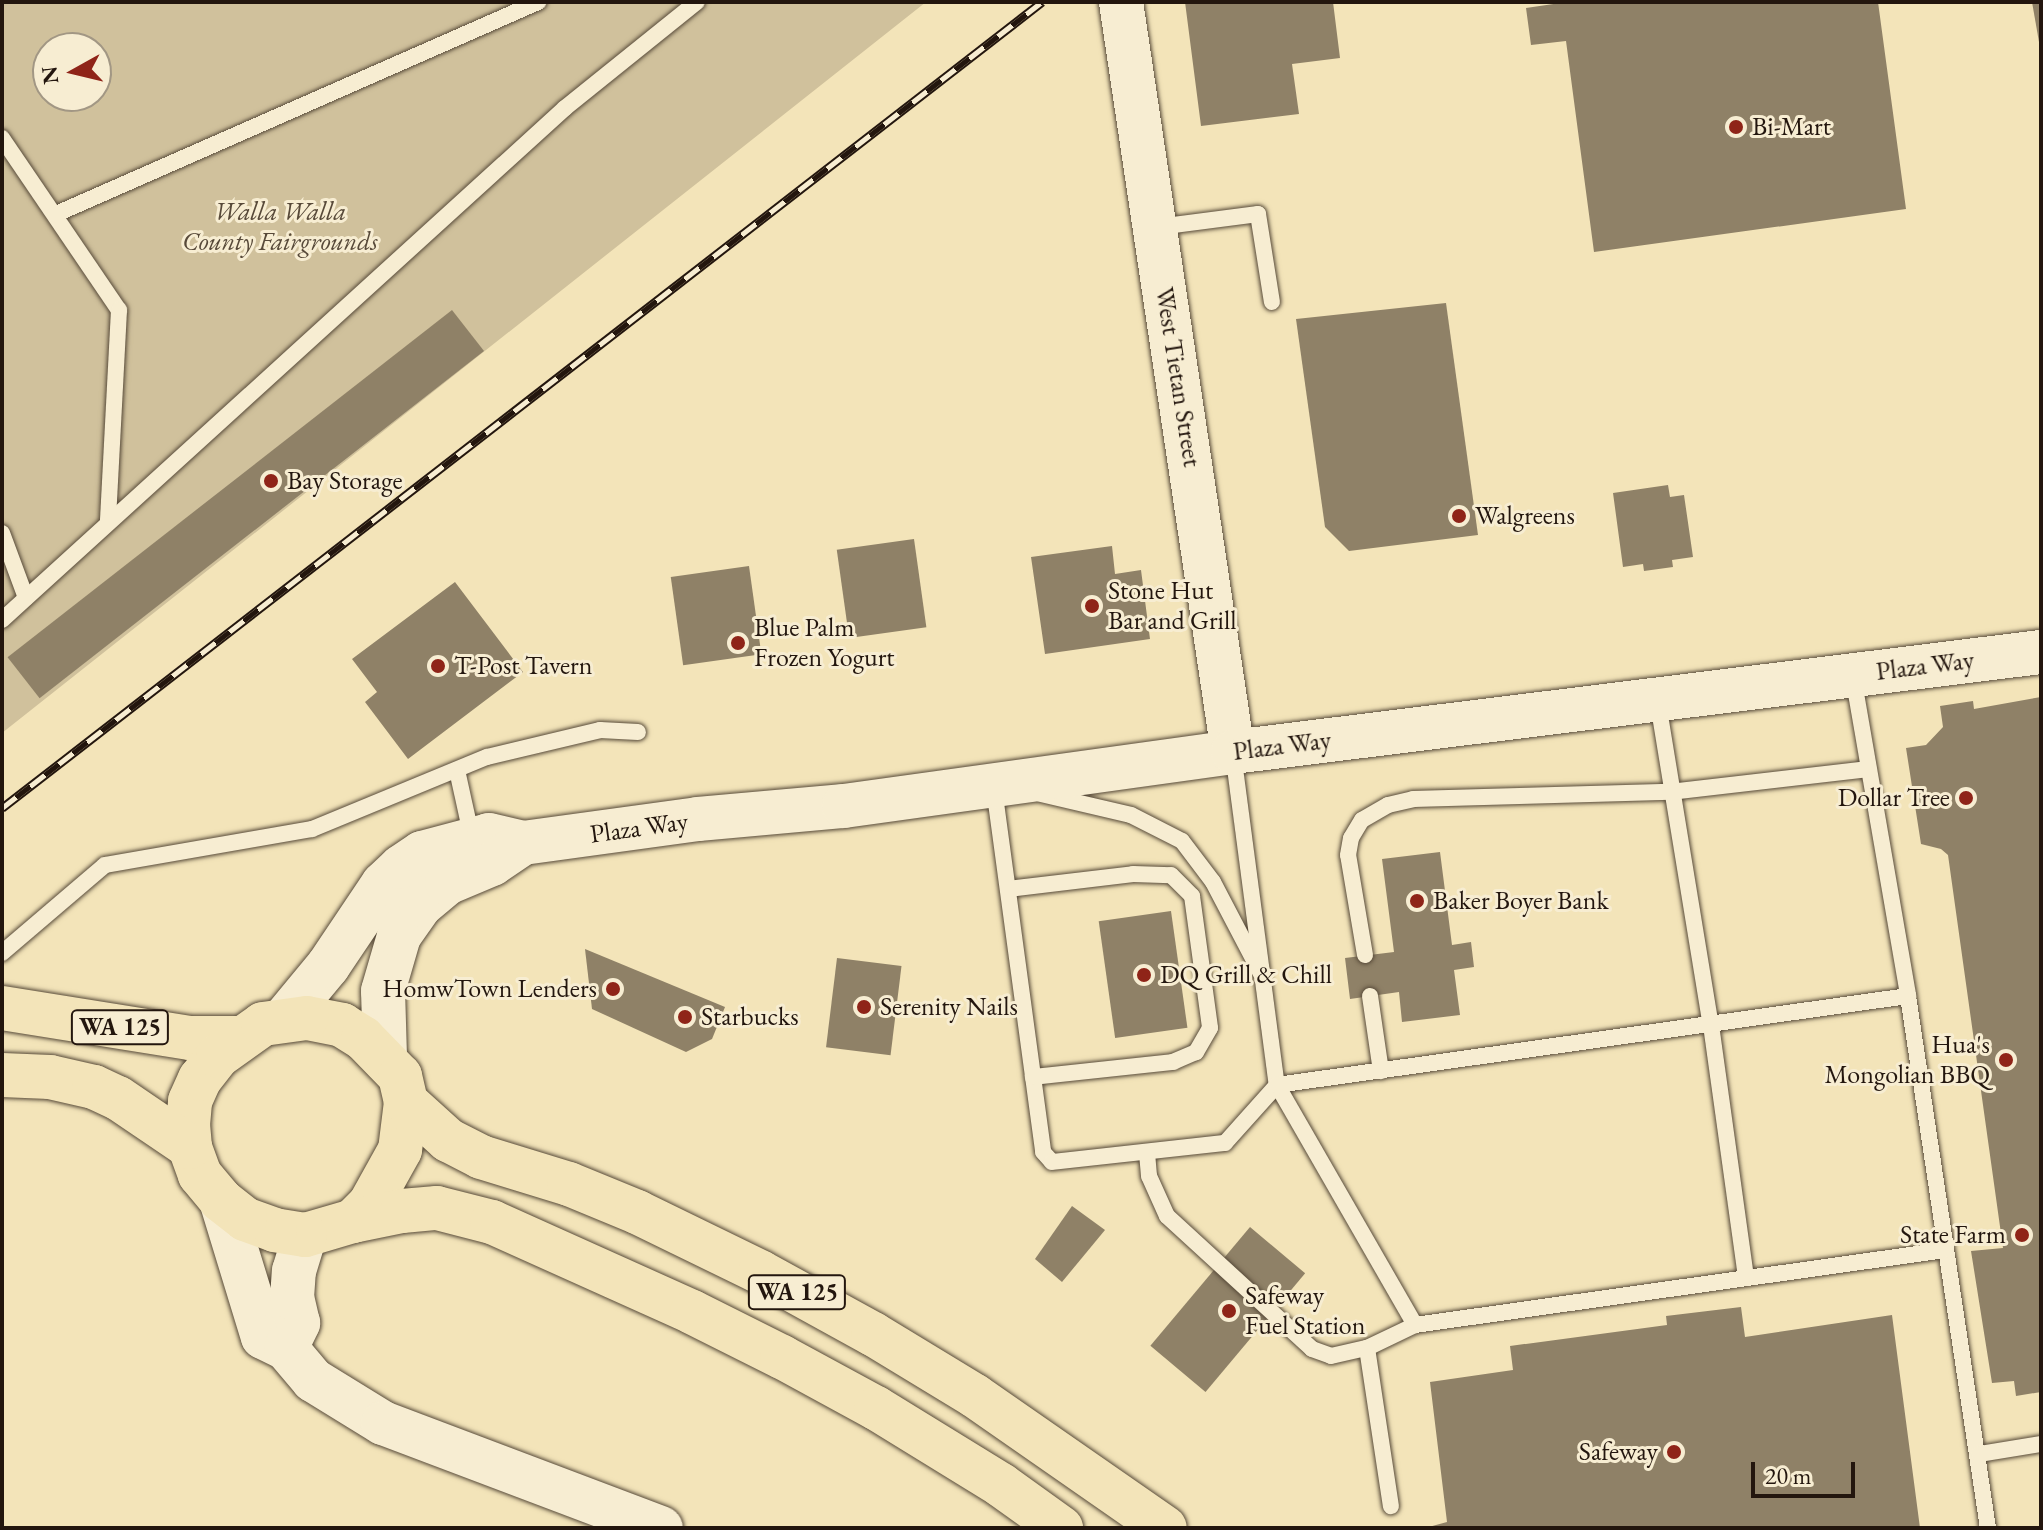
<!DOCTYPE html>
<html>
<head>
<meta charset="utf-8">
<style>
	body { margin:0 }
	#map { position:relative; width:2043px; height:1530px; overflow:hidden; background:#f3e4b9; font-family:"EB Garamond",serif }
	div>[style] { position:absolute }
	.green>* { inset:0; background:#d0c19c }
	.building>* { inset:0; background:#8f8167; transform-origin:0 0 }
	.roads { filter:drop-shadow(0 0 2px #574a39) drop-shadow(0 0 2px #574a39) }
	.service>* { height:16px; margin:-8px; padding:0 8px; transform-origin:8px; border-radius:8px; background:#f7edd2 }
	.secondary>* { height:44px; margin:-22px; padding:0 22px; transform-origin:22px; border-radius:22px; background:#f7edd2 }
	.primary>* { height:44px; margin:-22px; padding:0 22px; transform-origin:22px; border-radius:22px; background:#f3e4b9 }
	.rail>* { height:9px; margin-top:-4.5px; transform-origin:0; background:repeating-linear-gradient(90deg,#f7edd2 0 18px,#23160e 0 36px); box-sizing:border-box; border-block:2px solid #23160e }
	.dots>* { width:22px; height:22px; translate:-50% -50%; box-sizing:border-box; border:4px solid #f7edd2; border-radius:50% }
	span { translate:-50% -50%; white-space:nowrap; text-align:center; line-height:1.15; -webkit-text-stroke:6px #f7edd2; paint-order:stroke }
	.shield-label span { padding:2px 6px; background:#f7edd2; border:2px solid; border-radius:6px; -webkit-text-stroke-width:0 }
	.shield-label { font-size:24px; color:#23160e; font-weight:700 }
	.poi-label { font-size:26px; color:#23160e }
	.left { translate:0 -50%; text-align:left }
	.right { translate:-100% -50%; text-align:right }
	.park-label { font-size:26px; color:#574939; font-style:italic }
	.street-label { font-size:26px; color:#23160e }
	.frame { position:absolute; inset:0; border:4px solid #23160e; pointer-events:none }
	.north { position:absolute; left:32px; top:32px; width:80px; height:80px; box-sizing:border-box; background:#f7edd2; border:2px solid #a29784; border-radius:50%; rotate:262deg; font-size:22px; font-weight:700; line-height:32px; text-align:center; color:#23160e }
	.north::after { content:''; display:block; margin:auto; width:28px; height:36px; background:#8f2418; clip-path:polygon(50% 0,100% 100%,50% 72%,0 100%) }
	.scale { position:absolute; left:1751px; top:1462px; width:104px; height:36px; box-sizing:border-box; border:4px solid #23160e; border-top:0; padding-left:10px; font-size:24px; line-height:28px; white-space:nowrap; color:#23160e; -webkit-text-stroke:6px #f7edd2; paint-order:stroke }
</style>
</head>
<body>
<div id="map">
	<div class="green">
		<i style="clip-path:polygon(evenodd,2px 2px,926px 2px,2px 733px,2px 2px,48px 48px,96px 48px,96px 96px,48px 96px,48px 48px)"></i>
	</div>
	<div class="building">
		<i style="clip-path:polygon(1185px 2px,1333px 2px,1340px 58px,1292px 64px,1299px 114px,1201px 126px)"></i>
		<i style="clip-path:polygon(1567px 2px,1878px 2px,1906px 209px,1594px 252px,1566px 41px,1531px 45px,1526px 8px)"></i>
		<i style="clip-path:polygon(2032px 2px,2041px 2px,2041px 42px,2039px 42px)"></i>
		<i style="clip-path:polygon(1446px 303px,1478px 535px,1349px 551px,1325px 527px,1296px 319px)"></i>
		<i style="left:452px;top:310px;width:52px;height:564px;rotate:52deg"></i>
		<i style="clip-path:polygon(1668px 485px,1670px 497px,1684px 495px,1693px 557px,1672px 560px,1673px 567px,1644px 571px,1643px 564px,1623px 567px,1613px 493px)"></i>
		<i style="left:914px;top:539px;width:89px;height:78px;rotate:82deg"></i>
		<i style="clip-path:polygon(1112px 546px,1115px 574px,1141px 570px,1150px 639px,1045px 654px,1031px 557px)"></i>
		<i style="left:749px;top:566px;width:89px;height:79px;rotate:82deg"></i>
		<i style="clip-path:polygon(455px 582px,523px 672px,408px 759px,365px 702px,377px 692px,352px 659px)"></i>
		<i style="clip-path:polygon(2041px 697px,2041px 1392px,2016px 1396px,2014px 1381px,1992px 1383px,1971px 1251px,2003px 1248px,1948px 855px,1941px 849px,1921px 844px,1906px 748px,1926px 745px,1943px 727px,1940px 706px,1973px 701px,1974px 709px)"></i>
		<i style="clip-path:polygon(1440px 852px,1452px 945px,1471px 942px,1474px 967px,1454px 970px,1460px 1015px,1402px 1022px,1399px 992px,1350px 999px,1345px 958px,1394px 952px,1382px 859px)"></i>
		<i style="left:1171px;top:911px;width:118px;height:73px;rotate:82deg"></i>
		<i style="clip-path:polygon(585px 949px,725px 1007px,712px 1039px,686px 1052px,592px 1009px)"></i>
		<i style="left:837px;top:958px;width:65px;height:90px;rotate:7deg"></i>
		<i style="clip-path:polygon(1072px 1206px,1105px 1230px,1062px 1282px,1035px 1259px)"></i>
		<i style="left:1250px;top:1227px;width:72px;height:155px;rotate:40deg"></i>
		<i style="clip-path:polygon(1741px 1307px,1745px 1337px,1892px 1315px,1920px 1528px,1425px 1528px,1447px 1522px,1430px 1382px,1513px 1370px,1510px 1346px,1667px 1325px,1666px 1316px)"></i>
	</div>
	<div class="roads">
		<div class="service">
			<i style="left:2px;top:138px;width:208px;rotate:55.8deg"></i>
			<i style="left:119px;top:310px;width:211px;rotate:93deg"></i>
			<i style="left:56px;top:214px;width:527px;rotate:-23.74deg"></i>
			<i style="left:1158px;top:227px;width:101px;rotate:-7.4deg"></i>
			<i style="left:1258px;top:214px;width:89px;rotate:81deg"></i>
			<i style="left:2px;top:533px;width:69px;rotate:69.7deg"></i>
			<i style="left:2px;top:620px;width:761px;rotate:-42.28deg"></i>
			<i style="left:565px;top:108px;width:169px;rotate:-38.8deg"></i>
			<i style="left:1853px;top:676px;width:325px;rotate:80.2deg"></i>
			<i style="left:1908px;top:996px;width:538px;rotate:81.45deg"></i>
			<i style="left:1658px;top:703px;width:326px;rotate:80.7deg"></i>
			<i style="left:1711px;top:1025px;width:255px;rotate:82.1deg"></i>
			<i style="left:1233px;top:753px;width:335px;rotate:82.5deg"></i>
			<i style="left:1277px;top:1085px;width:277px;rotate:60.1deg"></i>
			<i style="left:1415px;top:1325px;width:535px;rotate:-8.05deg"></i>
			<i style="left:457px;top:770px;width:70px;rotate:77.6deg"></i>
			<i style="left:994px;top:788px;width:367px;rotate:82.3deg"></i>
			<i style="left:1043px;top:1152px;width:13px;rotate:48deg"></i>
			<i style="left:1052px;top:1162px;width:174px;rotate:-6.3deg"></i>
			<i style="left:1225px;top:1143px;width:78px;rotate:-48.1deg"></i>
			<i style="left:1277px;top:1085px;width:637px;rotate:-8.03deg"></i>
			<i style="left:1041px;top:794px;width:92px;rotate:13.1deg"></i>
			<i style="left:1131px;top:815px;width:57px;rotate:27deg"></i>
			<i style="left:1182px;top:841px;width:51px;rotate:52.9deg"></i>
			<i style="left:1213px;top:882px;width:104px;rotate:62.4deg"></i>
			<i style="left:1008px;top:889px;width:126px;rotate:-6.8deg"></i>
			<i style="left:1133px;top:874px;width:38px;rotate:2deg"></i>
			<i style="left:1171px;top:875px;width:30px;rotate:45deg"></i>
			<i style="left:1192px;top:896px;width:133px;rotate:82.2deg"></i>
			<i style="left:1210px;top:1028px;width:28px;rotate:120deg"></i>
			<i style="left:1196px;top:1052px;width:25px;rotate:157deg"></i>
			<i style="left:1173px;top:1062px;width:141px;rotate:173.9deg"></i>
			<i style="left:2px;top:953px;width:135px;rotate:-40.5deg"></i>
			<i style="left:105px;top:865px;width:210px;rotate:-9.9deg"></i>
			<i style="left:312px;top:829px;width:189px;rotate:-22.4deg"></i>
			<i style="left:487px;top:757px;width:116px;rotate:-13.4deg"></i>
			<i style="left:600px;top:730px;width:38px;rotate:3deg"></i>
			<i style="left:1365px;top:955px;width:101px;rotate:-99.6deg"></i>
			<i style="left:1348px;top:855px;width:17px;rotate:-80deg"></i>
			<i style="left:1351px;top:838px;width:21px;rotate:-59deg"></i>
			<i style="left:1362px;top:820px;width:30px;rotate:-30deg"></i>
			<i style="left:1388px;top:805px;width:26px;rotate:-13deg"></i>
			<i style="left:1413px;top:799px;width:257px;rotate:-1.6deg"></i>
			<i style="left:1670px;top:792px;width:200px;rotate:-6.6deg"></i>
			<i style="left:1370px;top:996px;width:76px;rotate:81.7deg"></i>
			<i style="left:1147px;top:1153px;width:23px;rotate:85deg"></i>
			<i style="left:1149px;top:1176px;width:44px;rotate:65.8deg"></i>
			<i style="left:1167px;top:1216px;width:197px;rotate:42.5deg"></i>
			<i style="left:1312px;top:1349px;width:20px;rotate:20deg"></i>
			<i style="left:1331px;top:1356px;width:37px;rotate:-13deg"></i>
			<i style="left:1367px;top:1348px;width:53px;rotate:-25.6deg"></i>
			<i style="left:1367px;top:1348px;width:160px;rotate:81.4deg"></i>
			<i style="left:1979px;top:1454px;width:63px;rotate:-9.2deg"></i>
		</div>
		<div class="secondary">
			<i style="left:1121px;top:2px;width:758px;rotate:81.51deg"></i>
			<i style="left:284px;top:1019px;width:69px;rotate:-50.3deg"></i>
			<i style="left:328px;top:966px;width:99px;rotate:-56.1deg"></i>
			<i style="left:383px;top:884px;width:25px;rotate:-43deg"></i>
			<i style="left:401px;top:867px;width:25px;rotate:-34deg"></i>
			<i style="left:422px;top:853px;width:69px;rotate:-15deg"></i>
			<i style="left:489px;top:835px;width:35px;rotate:13deg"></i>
			<i style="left:523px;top:843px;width:177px;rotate:-7.8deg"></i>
			<i style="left:698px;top:819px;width:147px;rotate:-5.1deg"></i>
			<i style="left:844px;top:806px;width:393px;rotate:-7.9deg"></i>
			<i style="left:1233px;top:752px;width:814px;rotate:-7.06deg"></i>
			<i style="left:385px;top:1057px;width:66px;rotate:-91.7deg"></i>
			<i style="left:383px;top:991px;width:57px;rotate:-73.8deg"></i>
			<i style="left:399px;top:936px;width:38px;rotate:-55deg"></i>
			<i style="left:421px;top:905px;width:34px;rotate:-40deg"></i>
			<i style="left:447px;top:883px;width:49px;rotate:-22.9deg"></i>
			<i style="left:492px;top:864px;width:37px;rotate:-34deg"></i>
			<i style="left:221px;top:1200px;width:143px;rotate:73deg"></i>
			<i style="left:263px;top:1337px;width:25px;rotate:26deg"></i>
			<i style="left:286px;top:1348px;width:42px;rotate:49.8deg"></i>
			<i style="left:313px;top:1380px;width:82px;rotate:31.6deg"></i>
			<i style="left:383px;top:1423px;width:297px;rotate:20.7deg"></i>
			<i style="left:286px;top:1348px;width:28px;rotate:-64deg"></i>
			<i style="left:298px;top:1323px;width:26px;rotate:-103deg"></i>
			<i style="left:292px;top:1298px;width:27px;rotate:-86deg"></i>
			<i style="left:294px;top:1271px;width:38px;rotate:-73deg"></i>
		</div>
		<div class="primary">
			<i style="left:2px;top:1008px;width:190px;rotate:9.1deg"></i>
			<i style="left:190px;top:1038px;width:49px"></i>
			<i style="left:307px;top:1018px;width:36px;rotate:11deg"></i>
			<i style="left:342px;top:1025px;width:25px;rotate:32deg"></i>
			<i style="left:363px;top:1038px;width:53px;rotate:45.8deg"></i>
			<i style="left:400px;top:1076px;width:27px;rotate:77deg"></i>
			<i style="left:406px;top:1102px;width:48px;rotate:97.1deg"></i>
			<i style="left:400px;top:1150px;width:62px;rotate:119.1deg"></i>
			<i style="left:370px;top:1204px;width:24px;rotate:135deg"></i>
			<i style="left:353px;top:1221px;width:50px;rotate:163.7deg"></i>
			<i style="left:305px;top:1235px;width:30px;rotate:-171deg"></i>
			<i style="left:275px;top:1230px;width:32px;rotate:-160deg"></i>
			<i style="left:245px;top:1219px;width:31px;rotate:-142deg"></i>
			<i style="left:221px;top:1200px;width:33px;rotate:-130deg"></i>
			<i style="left:200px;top:1175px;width:30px;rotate:-110deg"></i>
			<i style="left:190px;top:1147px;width:22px;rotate:-95deg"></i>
			<i style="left:188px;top:1125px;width:24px;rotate:-85deg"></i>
			<i style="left:190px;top:1101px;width:24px;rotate:-66deg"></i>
			<i style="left:200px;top:1079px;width:29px;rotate:-52deg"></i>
			<i style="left:218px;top:1056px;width:55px;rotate:-35.4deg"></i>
			<i style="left:263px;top:1024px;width:44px;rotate:-7.8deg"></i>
			<i style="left:2px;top:1075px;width:48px;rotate:2.4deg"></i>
			<i style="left:50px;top:1077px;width:45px;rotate:12.8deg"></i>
			<i style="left:94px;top:1087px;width:26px;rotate:25deg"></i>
			<i style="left:118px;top:1098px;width:87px;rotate:34.2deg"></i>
			<i style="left:406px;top:1102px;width:57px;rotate:42.1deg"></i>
			<i style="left:448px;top:1140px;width:37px;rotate:27deg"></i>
			<i style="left:481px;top:1157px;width:92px;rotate:17.1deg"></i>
			<i style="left:569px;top:1184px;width:74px;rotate:22.4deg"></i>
			<i style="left:637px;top:1212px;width:137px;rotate:26deg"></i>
			<i style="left:760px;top:1272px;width:129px;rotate:28.8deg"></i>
			<i style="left:873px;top:1334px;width:119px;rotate:31.3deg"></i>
			<i style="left:975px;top:1396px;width:231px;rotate:34.8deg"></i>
			<i style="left:353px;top:1221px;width:50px;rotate:-11.5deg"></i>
			<i style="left:402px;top:1211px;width:35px;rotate:-5deg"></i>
			<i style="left:437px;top:1208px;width:57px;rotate:14.3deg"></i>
			<i style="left:492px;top:1222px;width:219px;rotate:24.2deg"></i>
			<i style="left:692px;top:1312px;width:101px;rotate:26.6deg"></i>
			<i style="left:782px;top:1357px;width:107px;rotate:28.5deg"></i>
			<i style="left:876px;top:1408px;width:147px;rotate:31.6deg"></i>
			<i style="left:1001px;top:1485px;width:74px;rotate:35.6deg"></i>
		</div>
	</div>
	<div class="rail">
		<i style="left:2px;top:808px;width:1316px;rotate:-37.78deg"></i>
	</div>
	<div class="dots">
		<i style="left:1736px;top:127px;background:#8f2418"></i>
		<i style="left:271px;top:481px;background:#8f2418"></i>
		<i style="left:1459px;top:516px;background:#8f2418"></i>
		<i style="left:1092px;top:606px;background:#8f2418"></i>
		<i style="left:738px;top:643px;background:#8f2418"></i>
		<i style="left:438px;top:666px;background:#8f2418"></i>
		<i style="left:1966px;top:798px;background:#8f2418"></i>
		<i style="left:1417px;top:901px;background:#8f2418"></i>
		<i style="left:1144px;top:975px;background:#8f2418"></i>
		<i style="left:613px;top:989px;background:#8f2418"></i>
		<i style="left:864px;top:1007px;background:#8f2418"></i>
		<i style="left:685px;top:1017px;background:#8f2418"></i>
		<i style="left:2006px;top:1060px;background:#8f2418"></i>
		<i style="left:2022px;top:1235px;background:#8f2418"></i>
		<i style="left:1229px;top:1311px;background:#8f2418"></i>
		<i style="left:1674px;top:1452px;background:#8f2418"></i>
	</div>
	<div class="shield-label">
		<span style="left:120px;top:1027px">WA 125</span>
		<span style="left:797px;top:1292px">WA 125</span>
	</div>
	<div class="poi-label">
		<span class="left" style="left:1752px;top:127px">Bi-Mart</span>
		<span class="left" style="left:287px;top:481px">Bay Storage</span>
		<span class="left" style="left:1475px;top:516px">Walgreens</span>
		<span class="left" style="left:1108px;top:606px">Stone Hut<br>Bar and Grill</span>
		<span class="left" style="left:754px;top:643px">Blue Palm<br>Frozen Yogurt</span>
		<span class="left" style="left:454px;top:666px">T-Post Tavern</span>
		<span class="right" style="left:1950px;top:798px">Dollar Tree</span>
		<span class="left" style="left:1433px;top:901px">Baker Boyer Bank</span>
		<span class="left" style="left:1160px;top:975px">DQ Grill &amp; Chill</span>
		<span class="right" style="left:597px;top:989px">HomwTown Lenders</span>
		<span class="left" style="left:880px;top:1007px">Serenity Nails</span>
		<span class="left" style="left:701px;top:1017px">Starbucks</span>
		<span class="right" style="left:1990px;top:1060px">Hua's<br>Mongolian BBQ</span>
		<span class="right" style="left:2006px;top:1235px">State Farm</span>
		<span class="left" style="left:1245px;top:1311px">Safeway<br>Fuel Station</span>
		<span class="right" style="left:1658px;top:1452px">Safeway</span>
	</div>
	<div class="park-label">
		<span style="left:280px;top:227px">Walla Walla<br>County Fairgrounds</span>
	</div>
	<div class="street-label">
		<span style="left:1178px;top:377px;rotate:81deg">West Tietan Street</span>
		<span style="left:1925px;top:666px;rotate:-7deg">Plaza Way</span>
		<span style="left:1282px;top:746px;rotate:-7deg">Plaza Way</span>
		<span style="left:639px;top:828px;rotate:-8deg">Plaza Way</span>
	</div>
	<div class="frame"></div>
	<div class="north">N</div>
	<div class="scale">20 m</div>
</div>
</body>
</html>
